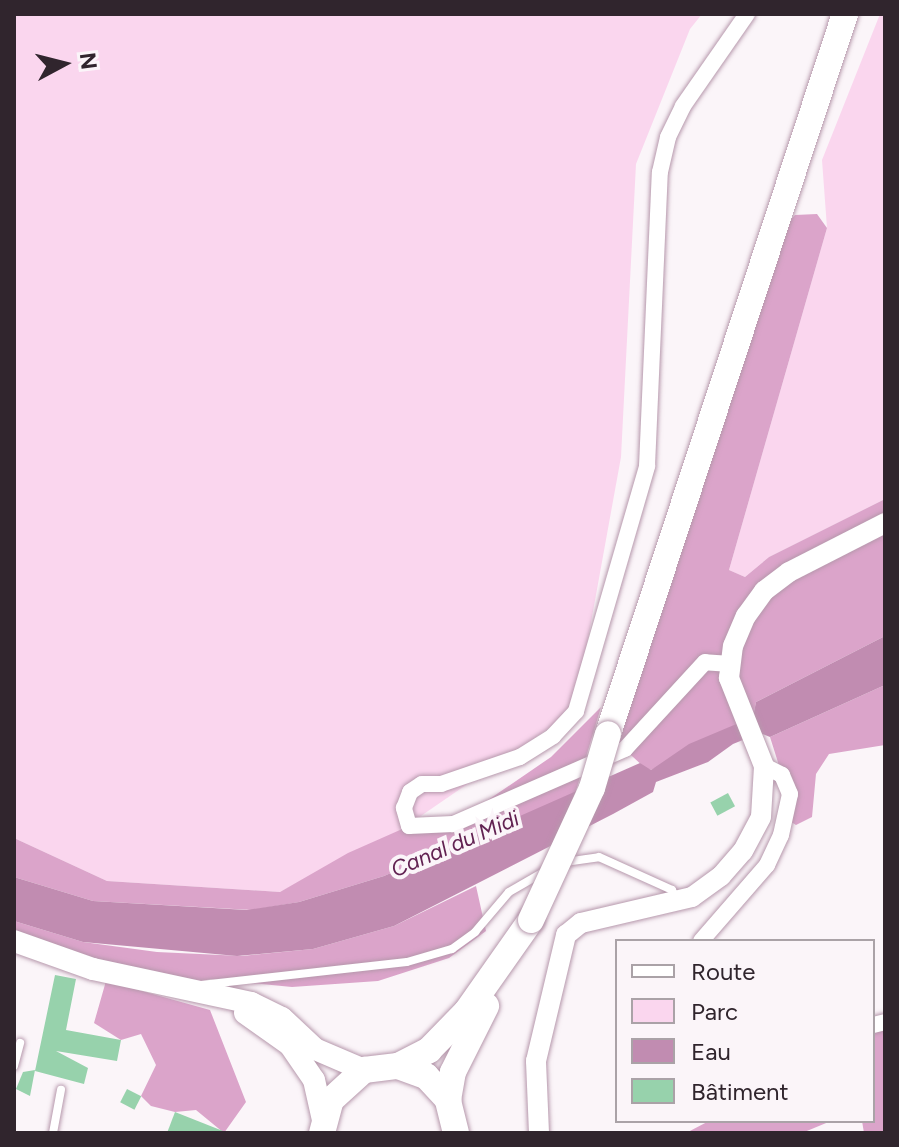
<!DOCTYPE html>
<html>
<head>
<meta charset="utf-8">
<style>
	body { margin:0 }
	#map { position:relative; width:899px; height:1147px; overflow:hidden; background:#fbf5f9; font-family:Figtree,sans-serif }
	div>[style] { position:absolute }
	.green>* { inset:0; background:#fad6ee }
	.forest>* { inset:0; background:#dba4ca }
	.water>* { inset:0; background:#c18cb1 }
	.building>* { inset:0; background:#97d2ac; transform-origin:0 0 }
	.roads { filter:drop-shadow(0 0 2px #b698ac) drop-shadow(0 0 2px #b698ac) }
	.service>* { height:8px; margin:-4px; padding:0 4px; transform-origin:4px; border-radius:4px; background:#fff }
	.minor>* { height:16px; margin:-8px; padding:0 8px; transform-origin:8px; border-radius:8px; background:#fff }
	.tertiary>* { height:20px; margin:-10px; padding:0 10px; transform-origin:10px; border-radius:10px; background:#fff }
	.secondary>* { height:22px; margin:-11px; padding:0 11px; transform-origin:11px; border-radius:11px; background:#fff }
	.primary>* { height:26px; margin:-13px; padding:0 13px; transform-origin:13px; border-radius:13px; background:#fff }
	.bridges { filter:drop-shadow(0 0 2px #b698ac) drop-shadow(0 0 2px #b698ac) }
	.primary-bridge>* { height:26px; margin:-13px; padding:0 13px; transform-origin:13px; border-radius:13px; background:#fff }
	span { translate:-50% -50%; white-space:nowrap; text-align:center; line-height:1.15; -webkit-text-stroke:8px #fbf5f9; paint-order:stroke }
	.water-label { font-size:22px; color:#622252; font-style:italic }
	.frame { position:absolute; inset:0; border:16px solid #30252d; pointer-events:none }
	.legend { position:absolute; left:615px; top:939px; width:260px; height:184px; box-sizing:border-box; background:#fbf5f9; border:2px solid #aaa2a7; margin:0; padding:10px 14px; list-style:none; font-size:24px; color:#30252d }
	.legend li { display:flex; align-items:center; gap:16px; height:40px }
	.legend b { width:40px; border:2px solid #aaa2a7 }
	.north { position:absolute; left:24px; top:24px; width:80px; height:80px; -webkit-text-stroke:6px #fbf5f9; paint-order:stroke; rotate:83deg; font-size:22px; font-weight:700; line-height:32px; text-align:center; color:#30252d }
	.north::after { content:''; display:block; margin:auto; width:28px; height:36px; background:#30252d; clip-path:polygon(50% 0,100% 100%,50% 72%,0 100%) }
</style>
</head>
<body>
<div id="map">
	<div class="green">
		<i style="clip-path:polygon(14px 14px,702px 14px,690px 29px,636px 164px,621px 457px,582px 672px,565px 717px,399px 831px,280px 892px,107px 881px,14px 838px)"></i>
		<i style="clip-path:polygon(880px 14px,885px 14px,885px 499px,769px 557px,745px 577px,729px 570px,827px 228px,822px 160px)"></i>
	</div>
	<div class="forest">
		<i style="clip-path:polygon(817px 214px,827px 228px,729px 570px,745px 577px,769px 557px,885px 499px,885px 636px,756px 702px,753px 717px,745px 722px,651px 770px,645px 768px,608px 734px,770px 241px,795px 215px)"></i>
		<i style="clip-path:polygon(885px 685px,885px 745px,829px 754px,816px 774px,812px 817px,796px 825px,785px 818px,782px 775px,770px 737px)"></i>
		<i style="clip-path:polygon(601px 707px,575px 794px,384px 876px,299px 902px,252px 910px,93px 901px,14px 877px,14px 838px,107px 881px,280px 892px,348px 853px,409px 826px,453px 824px,551px 757px)"></i>
		<i style="clip-path:polygon(476px 886px,486px 931px,449px 958px,378px 981px,292px 987px,210px 979px,180px 988px,14px 941px,14px 921px,83px 942px,157px 952px,242px 956px,313px 949px,394px 926px)"></i>
		<i style="clip-path:polygon(106px 981px,210px 1010px,246px 1102px,224px 1133px,196px 1110px,175px 1112px,151px 1106px,141px 1096px,156px 1065px,141px 1034px,121px 1040px,94px 1023px)"></i>
		<i style="clip-path:polygon(885px 1027px,885px 1133px,864px 1133px,862px 1121px,873px 1121px,873px 1034px)"></i>
		<i style="clip-path:polygon(709px 1121px,831px 1121px,802px 1133px,686px 1133px)"></i>
	</div>
	<div class="water">
		<i style="clip-path:polygon(885px 636px,885px 685px,770px 737px,760px 733px,733px 744px,708px 762px,656px 782px,653px 792px,613px 814px,394px 926px,313px 949px,237px 956px,83px 942px,14px 921px,14px 877px,93px 901px,247px 910px,299px 902px,384px 876px,640px 763px,651px 770px,689px 744px,753px 717px,756px 702px)"></i>
	</div>
	<div class="building">
		<i style="left:728px;top:793px;width:15px;height:20px;rotate:62deg"></i>
		<i style="clip-path:polygon(55px 975px,76px 979px,66px 1030px,121px 1040px,117px 1061px,56px 1051px,88px 1068px,84px 1084px,35px 1071px)"></i>
		<i style="clip-path:polygon(35px 1070px,30px 1096px,16px 1089px,23px 1072px)"></i>
		<i style="left:127px;top:1089px;width:16px;height:15px;rotate:27deg"></i>
		<i style="clip-path:polygon(175px 1112px,223px 1131px,222px 1133px,167px 1133px)"></i>
	</div>
	<div class="roads">
		<div class="service">
			<i style="left:565px;top:862px;width:34px;rotate:-8deg"></i>
			<i style="left:599px;top:857px;width:80px;rotate:24.3deg"></i>
			<i style="left:672px;top:890px;width:11px;rotate:63deg"></i>
			<i style="left:201px;top:985px;width:207px;rotate:-6.4deg"></i>
			<i style="left:407px;top:962px;width:47px;rotate:-16.1deg"></i>
			<i style="left:452px;top:949px;width:29px;rotate:-36deg"></i>
			<i style="left:475px;top:932px;width:52px;rotate:-49.6deg"></i>
			<i style="left:509px;top:892px;width:46px;rotate:-29.9deg"></i>
			<i style="left:14px;top:1066px;width:24px;rotate:-75deg"></i>
			<i style="left:53px;top:1133px;width:44px;rotate:-79.5deg"></i>
		</div>
		<div class="minor">
			<i style="left:731px;top:664px;width:26px;rotate:-176deg"></i>
			<i style="left:705px;top:662px;width:118px;rotate:132.6deg"></i>
			<i style="left:625px;top:749px;width:188px;rotate:156.4deg"></i>
			<i style="left:453px;top:824px;width:44px;rotate:177.4deg"></i>
			<i style="left:409px;top:826px;width:19px;rotate:-106deg"></i>
			<i style="left:404px;top:808px;width:17px;rotate:-69deg"></i>
			<i style="left:410px;top:792px;width:14px;rotate:-34deg"></i>
			<i style="left:422px;top:784px;width:19px"></i>
			<i style="left:441px;top:784px;width:83px;rotate:-18.9deg"></i>
			<i style="left:520px;top:757px;width:39px;rotate:-32deg"></i>
			<i style="left:553px;top:736px;width:34px;rotate:-47deg"></i>
			<i style="left:576px;top:711px;width:255px;rotate:-73.8deg"></i>
			<i style="left:647px;top:466px;width:294px;rotate:-87.5deg"></i>
			<i style="left:660px;top:172px;width:36px;rotate:-77deg"></i>
			<i style="left:668px;top:137px;width:34px;rotate:-64deg"></i>
			<i style="left:683px;top:106px;width:112px;rotate:-55.2deg"></i>
			<i style="left:701px;top:941px;width:101px;rotate:-49deg"></i>
			<i style="left:767px;top:865px;width:33px;rotate:-65deg"></i>
			<i style="left:781px;top:835px;width:42px;rotate:-77.6deg"></i>
			<i style="left:790px;top:794px;width:21px;rotate:-113deg"></i>
			<i style="left:782px;top:775px;width:20px;rotate:-153deg"></i>
			<i style="left:873px;top:1025px;width:12px;rotate:-14deg"></i>
		</div>
		<div class="tertiary">
			<i style="left:539px;top:1133px;width:72px;rotate:-92.4deg"></i>
			<i style="left:536px;top:1061px;width:130px;rotate:-76.6deg"></i>
			<i style="left:566px;top:935px;width:19px;rotate:-39deg"></i>
			<i style="left:581px;top:923px;width:114px;rotate:-13.2deg"></i>
			<i style="left:692px;top:897px;width:36px;rotate:-36deg"></i>
			<i style="left:721px;top:876px;width:33px;rotate:-49deg"></i>
			<i style="left:743px;top:851px;width:38px;rotate:-62deg"></i>
			<i style="left:761px;top:817px;width:51px;rotate:-86.6deg"></i>
			<i style="left:764px;top:766px;width:95px;rotate:-111.7deg"></i>
			<i style="left:729px;top:678px;width:32px;rotate:-83deg"></i>
			<i style="left:733px;top:646px;width:33px;rotate:-67deg"></i>
			<i style="left:746px;top:616px;width:31px;rotate:-54deg"></i>
			<i style="left:764px;top:591px;width:31px;rotate:-37deg"></i>
			<i style="left:789px;top:572px;width:108px;rotate:-27deg"></i>
		</div>
		<div class="secondary">
			<i style="left:14px;top:941px;width:84px;rotate:19.5deg"></i>
			<i style="left:93px;top:969px;width:162px;rotate:12.1deg"></i>
			<i style="left:251px;top:1003px;width:34px;rotate:26deg"></i>
			<i style="left:282px;top:1018px;width:45px;rotate:43.2deg"></i>
			<i style="left:315px;top:1049px;width:53px;rotate:23.2deg"></i>
			<i style="left:245px;top:1013px;width:55px;rotate:35.4deg"></i>
			<i style="left:290px;top:1045px;width:42px;rotate:55.6deg"></i>
			<i style="left:314px;top:1080px;width:41px;rotate:77.3deg"></i>
		</div>
		<div class="primary">
			<i style="left:608px;top:734px;width:758px;rotate:-71.78deg"></i>
			<i style="left:398px;top:1066px;width:35px;rotate:-27deg"></i>
			<i style="left:429px;top:1050px;width:54px;rotate:-45.7deg"></i>
			<i style="left:467px;top:1011px;width:111px;rotate:-54.9deg"></i>
			<i style="left:322px;top:1133px;width:34px;rotate:-75deg"></i>
			<i style="left:331px;top:1100px;width:45px;rotate:-42.3deg"></i>
			<i style="left:364px;top:1070px;width:34px;rotate:-7deg"></i>
			<i style="left:398px;top:1066px;width:30px;rotate:20deg"></i>
			<i style="left:426px;top:1076px;width:33px;rotate:47deg"></i>
			<i style="left:456px;top:1133px;width:34px;rotate:-104deg"></i>
			<i style="left:448px;top:1100px;width:28px;rotate:-80deg"></i>
			<i style="left:453px;top:1072px;width:74px;rotate:-63.4deg"></i>
		</div>
	</div>
	<div class="bridges">
		<div class="primary-bridge">
			<i style="left:531px;top:920px;width:145px;rotate:-65.2deg"></i>
			<i style="left:592px;top:788px;width:56px;rotate:-73.5deg"></i>
		</div>
	</div>
	<div class="water-label">
		<span style="left:455px;top:844px;rotate:-23deg">Canal du Midi</span>
	</div>
	<div class="frame"></div>
	<ul class="legend">
	<li><b style="height:10px;background:#fff"></b>Route</li>
	<li><b style="height:22px;background:#fad6ee"></b>Parc</li>
	<li><b style="height:22px;background:#c18cb1"></b>Eau</li>
	<li><b style="height:22px;background:#97d2ac"></b>Bâtiment</li>
	</ul>
	<div class="north">N</div>
</div>
</body>
</html>
